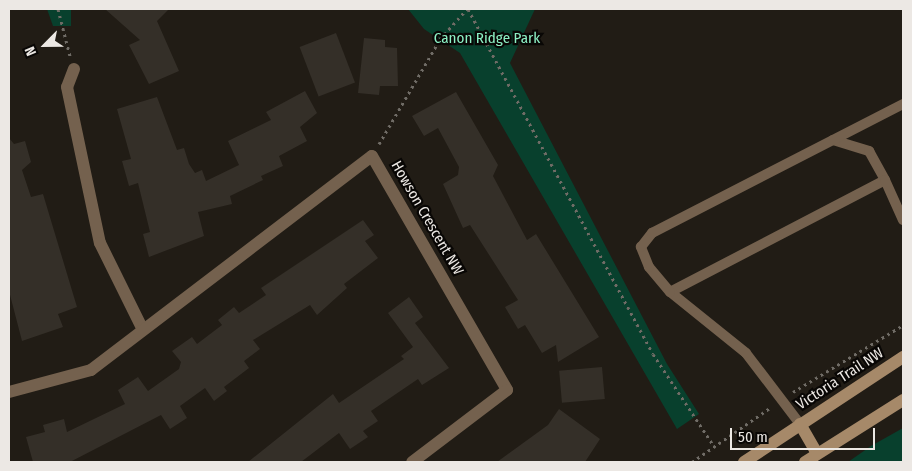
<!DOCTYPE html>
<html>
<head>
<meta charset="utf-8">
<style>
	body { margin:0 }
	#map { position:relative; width:912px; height:471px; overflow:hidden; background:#211c15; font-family:"Fira Sans Condensed",sans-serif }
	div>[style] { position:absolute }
	.green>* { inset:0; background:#08402d }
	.building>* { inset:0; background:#342f28; transform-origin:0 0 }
	.path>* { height:3px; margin-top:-1.5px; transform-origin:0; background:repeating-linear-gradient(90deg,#706c66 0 2.5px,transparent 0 6.5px) }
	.service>* { height:10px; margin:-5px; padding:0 5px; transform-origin:5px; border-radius:5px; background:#74614e }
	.minor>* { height:12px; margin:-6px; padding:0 6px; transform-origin:6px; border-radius:6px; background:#74614e }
	.secondary>* { height:12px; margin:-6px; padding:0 6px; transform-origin:6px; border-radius:6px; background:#a68969 }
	span { translate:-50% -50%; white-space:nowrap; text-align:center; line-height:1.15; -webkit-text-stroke:4.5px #090705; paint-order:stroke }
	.park-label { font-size:15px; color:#8df1c5 }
	.street-label { font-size:15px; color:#ece8e4 }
	.frame { position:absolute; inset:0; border:10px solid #ece8e4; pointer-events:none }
	.north { position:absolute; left:20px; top:20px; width:50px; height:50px; -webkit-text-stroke:4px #090705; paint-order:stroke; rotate:247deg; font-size:14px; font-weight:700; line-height:20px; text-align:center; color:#ece8e4 }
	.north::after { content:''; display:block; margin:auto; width:18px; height:22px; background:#ece8e4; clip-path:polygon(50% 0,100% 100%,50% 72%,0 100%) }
	.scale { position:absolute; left:730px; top:428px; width:145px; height:22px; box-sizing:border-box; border:2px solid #ece8e4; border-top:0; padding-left:6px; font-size:15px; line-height:18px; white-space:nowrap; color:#ece8e4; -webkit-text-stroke:4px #090705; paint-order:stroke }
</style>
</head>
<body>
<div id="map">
	<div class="green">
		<i style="clip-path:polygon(47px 9px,71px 9px,71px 26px,53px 26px)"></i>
		<i style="clip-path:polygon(408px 9px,535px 9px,510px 63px,667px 364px,699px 414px,677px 429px,460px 53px,424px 29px)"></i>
		<i style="clip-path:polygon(903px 428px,903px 462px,848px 462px,871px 446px)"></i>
	</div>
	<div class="building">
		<i style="clip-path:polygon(105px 9px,169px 9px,157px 21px,179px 71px,149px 84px,129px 45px,140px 40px)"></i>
		<i style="left:336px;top:33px;width:53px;height:39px;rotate:69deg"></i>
		<i style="clip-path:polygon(364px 38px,385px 40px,385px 47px,397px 48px,398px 86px,380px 86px,379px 95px,358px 93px)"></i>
		<i style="clip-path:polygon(305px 91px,317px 113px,300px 127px,307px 141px,279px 156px,283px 166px,261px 176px,263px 180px,230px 196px,232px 204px,198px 212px,204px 236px,149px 257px,143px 234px,150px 232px,138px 183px,129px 186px,122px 161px,131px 159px,117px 109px,157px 97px,177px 150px,184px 148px,189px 164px,195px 173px,202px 170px,206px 181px,239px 165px,228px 141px,271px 120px,266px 112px)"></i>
		<i style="clip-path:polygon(456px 92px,498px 165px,493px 176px,527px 240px,536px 234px,599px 337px,558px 362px,556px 345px,542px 353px,525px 325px,518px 329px,505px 307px,518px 300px,470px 225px,463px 228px,443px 184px,458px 175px,459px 167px,438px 128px,424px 136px,412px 116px)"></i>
		<i style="clip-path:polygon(9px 138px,14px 144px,25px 141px,31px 162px,22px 170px,31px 197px,43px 194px,77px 307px,58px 314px,63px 327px,22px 341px,9px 291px)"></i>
		<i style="clip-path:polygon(363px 220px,374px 235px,365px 241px,378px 258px,344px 284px,347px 288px,317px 315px,310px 305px,253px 340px,260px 349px,244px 361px,249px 368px,224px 387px,227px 391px,214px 401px,205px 388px,180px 406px,187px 418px,170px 429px,161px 415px,70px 462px,33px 462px,26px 437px,45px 432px,43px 425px,64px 419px,67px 432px,125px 404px,118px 390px,138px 377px,148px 391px,179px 369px,181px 362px,172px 351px,192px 337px,197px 344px,222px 325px,218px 320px,234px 307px,239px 313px,266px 295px,261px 288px)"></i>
		<i style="clip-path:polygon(409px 297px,423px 317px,415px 323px,449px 368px,422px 385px,418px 379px,371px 411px,378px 421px,363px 431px,368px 437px,350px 449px,339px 433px,301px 462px,248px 462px,333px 394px,339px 403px,404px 359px,401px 356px,413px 347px,388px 313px)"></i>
		<i style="left:602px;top:367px;width:32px;height:43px;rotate:85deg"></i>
		<i style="clip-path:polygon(559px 409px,600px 439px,585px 462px,497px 462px,548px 425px)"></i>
	</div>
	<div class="path">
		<i style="left:58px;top:9px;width:49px;rotate:75.7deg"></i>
		<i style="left:468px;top:9px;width:391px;rotate:61.8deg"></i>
		<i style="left:653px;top:354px;width:110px;rotate:56.5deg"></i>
		<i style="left:379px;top:144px;width:121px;rotate:-59.8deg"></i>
		<i style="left:440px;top:39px;width:40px;rotate:-48deg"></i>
		<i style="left:793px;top:392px;width:129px;rotate:-31.3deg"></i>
		<i style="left:692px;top:462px;width:96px;rotate:-34.8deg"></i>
	</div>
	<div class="service">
		<i style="left:833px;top:140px;width:38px;rotate:17deg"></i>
		<i style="left:869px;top:151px;width:33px;rotate:61deg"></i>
		<i style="left:670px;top:292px;width:242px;rotate:-27.5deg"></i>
		<i style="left:885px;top:180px;width:44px;rotate:65.8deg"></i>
		<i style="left:800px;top:424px;width:89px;rotate:-127.3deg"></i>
		<i style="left:746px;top:353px;width:97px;rotate:-141.2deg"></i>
		<i style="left:670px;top:292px;width:33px;rotate:-130deg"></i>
		<i style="left:649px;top:267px;width:22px;rotate:-112deg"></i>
		<i style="left:641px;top:247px;width:18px;rotate:-52deg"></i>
		<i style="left:652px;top:233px;width:282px;rotate:-27.2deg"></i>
	</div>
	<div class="minor">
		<i style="left:74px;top:69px;width:19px;rotate:111deg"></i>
		<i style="left:67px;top:87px;width:159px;rotate:78.1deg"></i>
		<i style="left:100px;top:243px;width:95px;rotate:63.7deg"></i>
		<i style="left:9px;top:392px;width:85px;rotate:-15deg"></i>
		<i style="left:91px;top:370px;width:353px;rotate:-37.3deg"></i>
		<i style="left:372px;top:156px;width:270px;rotate:60deg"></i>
		<i style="left:507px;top:390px;width:119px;rotate:142.8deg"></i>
	</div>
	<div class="secondary">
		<i style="left:800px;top:424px;width:34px;rotate:60deg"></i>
		<i style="left:744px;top:462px;width:191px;rotate:-33.4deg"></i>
		<i style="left:805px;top:462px;width:116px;rotate:-32.3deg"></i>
	</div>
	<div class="park-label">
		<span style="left:487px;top:39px">Canon Ridge Park</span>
	</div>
	<div class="street-label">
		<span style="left:427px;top:218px;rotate:60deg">Howson Crescent NW</span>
		<span style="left:840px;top:379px;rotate:-33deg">Victoria Trail NW</span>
	</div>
	<div class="frame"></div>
	<div class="north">N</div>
	<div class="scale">50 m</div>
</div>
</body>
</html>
